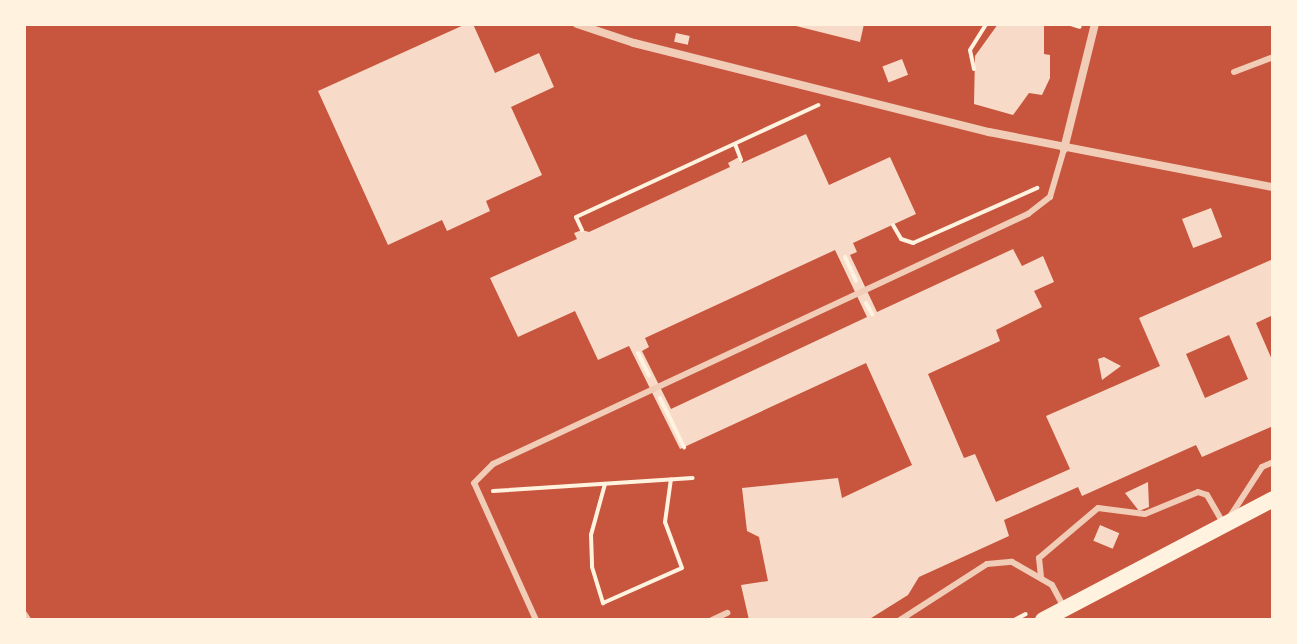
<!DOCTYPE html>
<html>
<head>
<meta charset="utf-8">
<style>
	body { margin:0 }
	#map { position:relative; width:1297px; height:644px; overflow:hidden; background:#c8553d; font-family:"Source Sans 3",sans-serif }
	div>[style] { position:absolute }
	.building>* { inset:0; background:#f7dbc8; transform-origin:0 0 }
	.path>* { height:4px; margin:-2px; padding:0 2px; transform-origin:2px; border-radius:2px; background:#fff3e0 }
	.service>* { height:6px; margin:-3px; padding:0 3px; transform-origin:3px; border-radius:3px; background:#f1ccb7 }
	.minor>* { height:8px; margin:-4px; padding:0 4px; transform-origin:4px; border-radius:4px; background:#f1ccb7 }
	.secondary>* { height:16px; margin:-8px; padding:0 8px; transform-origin:8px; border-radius:8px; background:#fff3e0 }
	span { translate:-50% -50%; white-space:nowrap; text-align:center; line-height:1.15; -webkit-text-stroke:7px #fff3e0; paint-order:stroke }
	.frame { position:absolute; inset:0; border:26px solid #fff3e0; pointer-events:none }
</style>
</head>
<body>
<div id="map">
	<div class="building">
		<i style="clip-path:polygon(466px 24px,473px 24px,495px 73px,539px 53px,554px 87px,511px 107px,542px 175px,486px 201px,490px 211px,447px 231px,442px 220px,388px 245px,318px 91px)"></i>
		<i style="clip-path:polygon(788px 24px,864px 24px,860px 42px)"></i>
		<i style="clip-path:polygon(998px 24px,1044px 25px,1044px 54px,1050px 55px,1050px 78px,1042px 95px,1029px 93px,1013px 115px,974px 104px,975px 56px)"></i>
		<i style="left:676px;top:33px;width:14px;height:9px;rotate:12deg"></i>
		<i style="left:902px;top:59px;width:17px;height:21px;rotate:69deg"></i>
		<i style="clip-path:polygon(evenodd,806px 134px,829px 185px,890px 157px,916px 214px,853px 243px,857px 252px,850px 255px,877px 312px,1013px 249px,1022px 266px,1043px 256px,1054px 282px,1034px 291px,1042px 307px,996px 330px,1000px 341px,928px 374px,964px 458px,975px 454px,996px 502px,1070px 469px,1046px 416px,1160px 366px,1139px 318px,1273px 259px,1273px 315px,1256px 323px,1273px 362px,1273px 426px,1202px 457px,1196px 445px,1082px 496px,1078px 487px,1004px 520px,1009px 536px,919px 577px,908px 595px,868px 620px,749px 620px,741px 585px,768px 581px,759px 537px,747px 531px,742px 488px,838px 478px,842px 498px,912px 465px,866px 363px,680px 449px,629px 346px,598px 360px,575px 311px,518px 337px,490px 278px,577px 239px,574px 233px,582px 230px,589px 232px,730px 167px,728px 163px,739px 157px,742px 163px,806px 134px,835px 250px,867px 317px,671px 409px,642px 351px,649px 347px,645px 338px,835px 250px,806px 134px,1229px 335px,1248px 379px,1205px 398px,1186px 354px,1229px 335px)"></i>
		<i style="left:1211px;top:208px;width:31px;height:31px;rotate:69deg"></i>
		<i style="clip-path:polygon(1104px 357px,1121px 366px,1102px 380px,1098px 359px)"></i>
		<i style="clip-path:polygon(1148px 482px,1149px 507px,1139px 511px,1125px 493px)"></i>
		<i style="left:1100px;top:525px;width:21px;height:17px;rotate:23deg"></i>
	</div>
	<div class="path">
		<i style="left:1071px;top:24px;width:9px;rotate:18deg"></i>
		<i style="left:974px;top:69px;width:19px;rotate:-102deg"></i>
		<i style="left:970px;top:50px;width:31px;rotate:-58deg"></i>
		<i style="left:735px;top:144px;width:17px;rotate:69deg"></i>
		<i style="left:893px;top:225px;width:16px;rotate:60deg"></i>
		<i style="left:901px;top:239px;width:13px;rotate:18deg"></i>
		<i style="left:913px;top:243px;width:136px;rotate:-23.9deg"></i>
		<i style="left:582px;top:230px;width:14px;rotate:-115deg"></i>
		<i style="left:576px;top:217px;width:267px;rotate:-24.8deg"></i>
		<i style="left:845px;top:257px;width:26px;rotate:65deg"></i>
		<i style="left:866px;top:303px;width:13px;rotate:61deg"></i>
		<i style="left:638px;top:353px;width:25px;rotate:64deg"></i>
		<i style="left:660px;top:398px;width:55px;rotate:63.9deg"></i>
		<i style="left:605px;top:484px;width:53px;rotate:105.4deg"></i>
		<i style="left:591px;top:535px;width:32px;rotate:88deg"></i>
		<i style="left:592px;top:567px;width:38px;rotate:73deg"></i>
		<i style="left:603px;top:603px;width:86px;rotate:-23.9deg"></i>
		<i style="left:682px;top:568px;width:49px;rotate:-110.3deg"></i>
		<i style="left:665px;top:522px;width:43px;rotate:-82.1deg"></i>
		<i style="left:493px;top:491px;width:200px;rotate:-3.7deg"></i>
		<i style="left:1014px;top:620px;width:13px;rotate:-27deg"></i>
	</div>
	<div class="service">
		<i style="left:1234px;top:72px;width:42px;rotate:-21deg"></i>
		<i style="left:1231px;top:515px;width:57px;rotate:-57.1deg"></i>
		<i style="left:1262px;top:467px;width:12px;rotate:-24deg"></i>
		<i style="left:1041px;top:577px;width:19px;rotate:-96deg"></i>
		<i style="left:1039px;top:558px;width:77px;rotate:-40.3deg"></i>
		<i style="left:1098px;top:508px;width:47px;rotate:7.3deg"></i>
		<i style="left:1145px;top:514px;width:57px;rotate:-22.5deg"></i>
		<i style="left:1198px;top:492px;width:9px;rotate:18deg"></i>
		<i style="left:1207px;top:495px;width:32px;rotate:60deg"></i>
		<i style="left:536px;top:620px;width:150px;rotate:-114.3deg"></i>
		<i style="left:474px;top:483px;width:27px;rotate:-45deg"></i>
		<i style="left:493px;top:464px;width:591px;rotate:-25.05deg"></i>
		<i style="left:1028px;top:214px;width:28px;rotate:-38deg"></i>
		<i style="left:1050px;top:197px;width:50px;rotate:-73.7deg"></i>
		<i style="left:712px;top:620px;width:17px;rotate:-25deg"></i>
		<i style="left:900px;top:620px;width:103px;rotate:-32.8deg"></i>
		<i style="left:987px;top:564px;width:25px;rotate:-5deg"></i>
		<i style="left:1012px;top:562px;width:46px;rotate:29.9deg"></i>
		<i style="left:1052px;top:585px;width:24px;rotate:62deg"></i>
	</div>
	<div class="minor">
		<i style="left:577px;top:24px;width:60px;rotate:18.4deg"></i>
		<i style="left:634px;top:43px;width:366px;rotate:14.1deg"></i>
		<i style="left:989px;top:132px;width:289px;rotate:11deg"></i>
		<i style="left:1064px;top:149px;width:129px;rotate:-76.1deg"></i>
		<i style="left:24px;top:615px;width:6px;rotate:59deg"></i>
	</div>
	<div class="secondary">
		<i style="left:1043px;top:620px;width:260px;rotate:-27.7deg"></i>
	</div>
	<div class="frame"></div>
</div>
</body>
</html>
